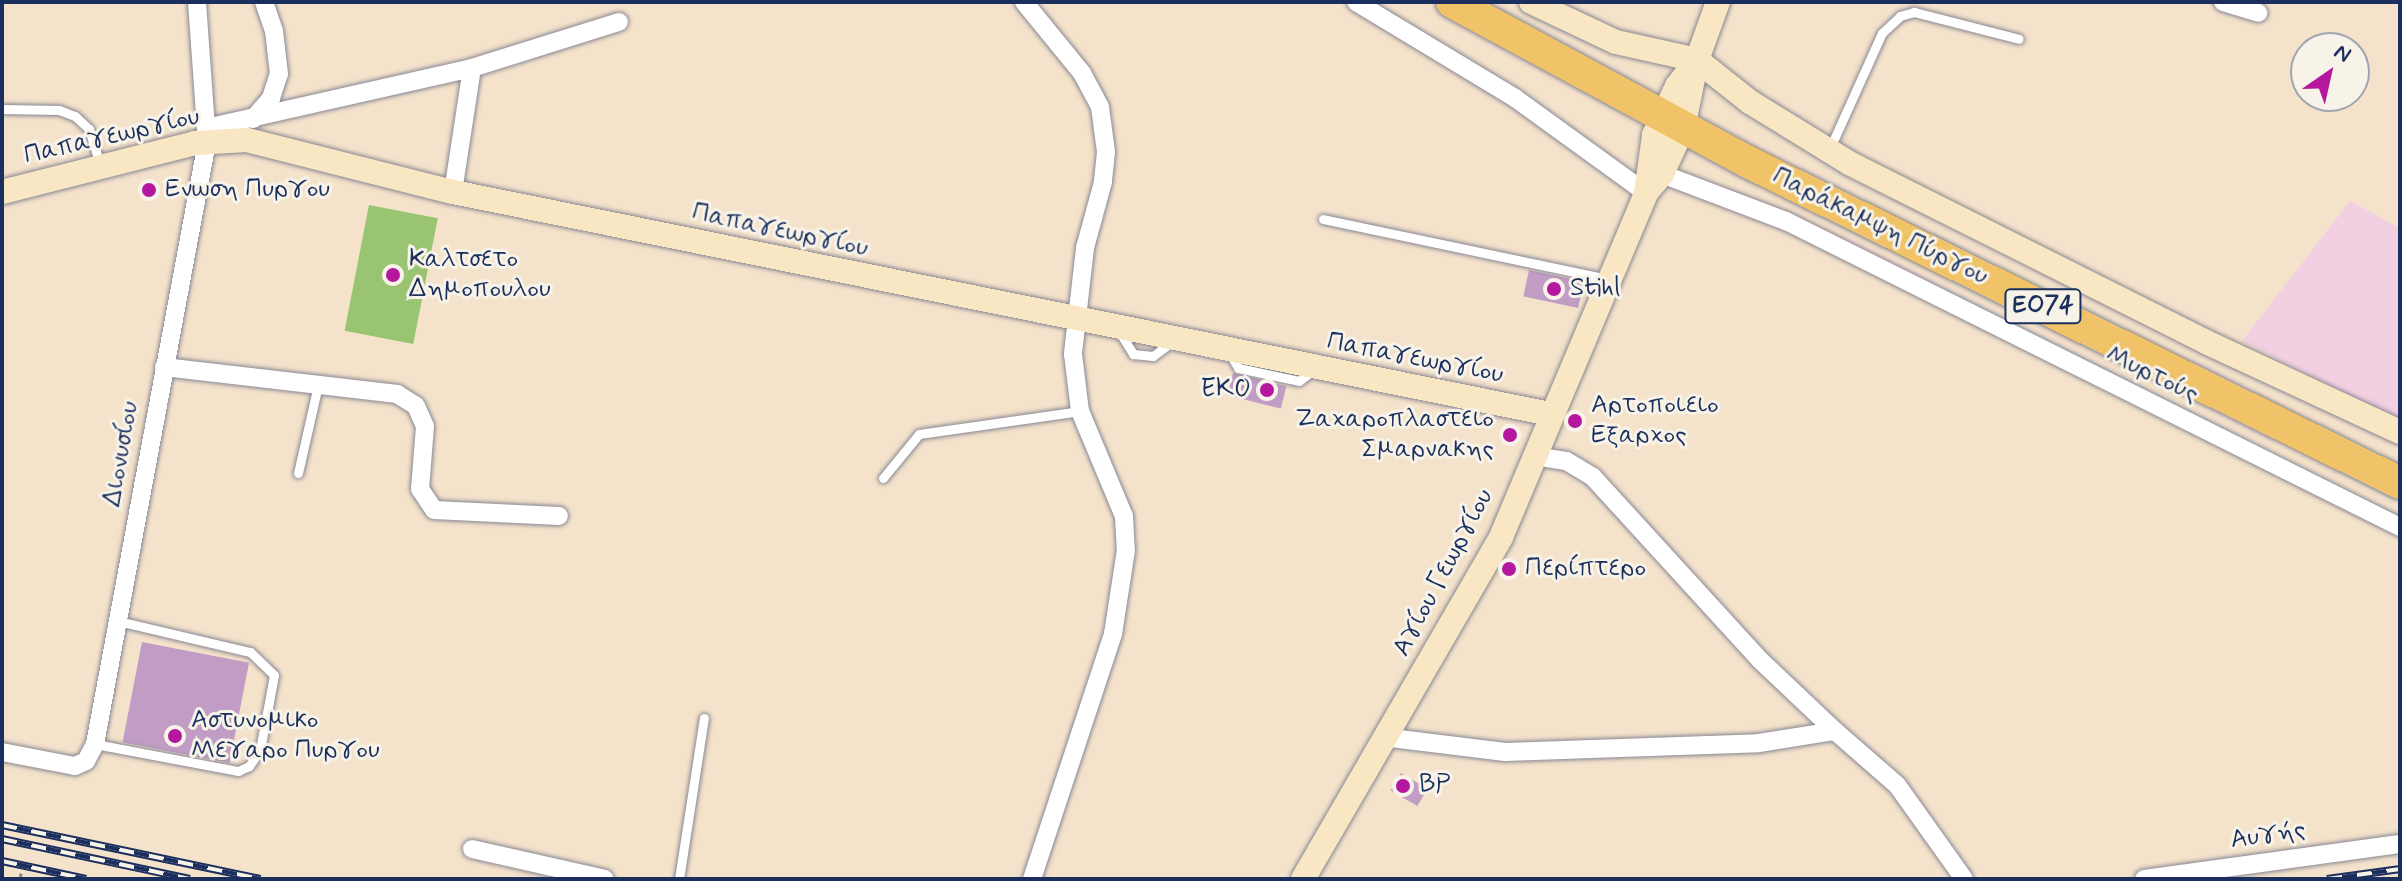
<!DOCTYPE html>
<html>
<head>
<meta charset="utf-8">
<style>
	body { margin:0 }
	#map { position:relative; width:2402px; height:881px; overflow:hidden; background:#f5e2cb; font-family:Mynerve,sans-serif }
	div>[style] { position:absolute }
	.built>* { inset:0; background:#f2cfe1 }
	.green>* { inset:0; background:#99c471; transform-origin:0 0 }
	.building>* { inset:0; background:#c19dc5; transform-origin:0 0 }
	.path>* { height:3px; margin-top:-1.5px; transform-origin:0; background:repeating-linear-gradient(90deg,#888894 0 6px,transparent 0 12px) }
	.roads { filter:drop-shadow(0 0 2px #888894) drop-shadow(0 0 2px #888894) }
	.lane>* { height:9px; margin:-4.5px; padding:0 4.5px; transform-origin:4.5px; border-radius:4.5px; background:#fff }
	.street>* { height:18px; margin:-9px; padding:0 9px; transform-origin:9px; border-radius:9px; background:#fff }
	.secondary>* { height:24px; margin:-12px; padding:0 12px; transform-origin:12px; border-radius:12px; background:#f9e7c3 }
	.highway>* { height:32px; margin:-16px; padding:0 16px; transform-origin:16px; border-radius:16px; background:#f1c369 }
	.rail>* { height:8px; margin-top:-4px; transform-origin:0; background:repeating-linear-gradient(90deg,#f7f3e8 0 15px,#1b2f5e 0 30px); box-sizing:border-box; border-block:2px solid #1b2f5e }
	.dots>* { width:22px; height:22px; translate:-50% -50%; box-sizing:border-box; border:4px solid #f7f3e8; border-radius:50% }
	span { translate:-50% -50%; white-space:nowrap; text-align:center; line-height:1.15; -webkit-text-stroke:6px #f7f3e8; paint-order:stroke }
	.shield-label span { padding:2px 6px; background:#f7f3e8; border:2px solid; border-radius:6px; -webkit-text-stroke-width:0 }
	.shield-label { font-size:24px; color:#1b2f5e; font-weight:700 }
	.street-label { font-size:26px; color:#1b2f5e }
	.poi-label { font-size:26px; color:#1b2f5e }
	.left { translate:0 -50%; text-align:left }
	.right { translate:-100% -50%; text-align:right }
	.frame { position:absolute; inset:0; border:4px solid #1b2f5e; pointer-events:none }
	.north { position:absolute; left:2290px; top:32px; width:80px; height:80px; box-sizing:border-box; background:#f7f3e8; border:2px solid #9fa5b1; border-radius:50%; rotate:34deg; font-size:22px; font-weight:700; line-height:32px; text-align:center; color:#1b2f5e }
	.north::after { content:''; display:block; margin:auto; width:28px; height:36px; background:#b5179e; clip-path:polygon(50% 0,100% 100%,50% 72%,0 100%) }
</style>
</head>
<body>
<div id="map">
	<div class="built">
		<i style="clip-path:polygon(2350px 201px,2400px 228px,2400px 422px,2242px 341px)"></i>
	</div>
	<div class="green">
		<i style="left:369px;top:205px;width:70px;height:128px;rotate:11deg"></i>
	</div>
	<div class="building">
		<i style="left:1529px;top:270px;width:56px;height:27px;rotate:12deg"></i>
		<i style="left:1233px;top:373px;width:55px;height:23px;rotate:14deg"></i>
		<i style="left:1506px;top:558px;width:16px;height:16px;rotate:30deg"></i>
		<i style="left:142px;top:642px;width:109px;height:102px;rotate:11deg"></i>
		<i style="left:1401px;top:773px;width:31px;height:20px;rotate:31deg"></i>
	</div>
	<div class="path">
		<i style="left:20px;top:879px;width:19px;rotate:-78deg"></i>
	</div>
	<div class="roads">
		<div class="lane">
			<i style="left:2px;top:109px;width:57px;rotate:1deg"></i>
			<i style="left:59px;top:110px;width:17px;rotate:21deg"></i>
			<i style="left:75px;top:116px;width:19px;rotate:43deg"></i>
			<i style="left:89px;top:129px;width:37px;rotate:73deg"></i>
			<i style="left:1830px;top:148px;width:126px;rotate:-65.7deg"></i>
			<i style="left:1882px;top:33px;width:25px;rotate:-43deg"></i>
			<i style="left:1900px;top:16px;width:15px;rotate:-16deg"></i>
			<i style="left:1914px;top:12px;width:108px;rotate:14.4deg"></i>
			<i style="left:1323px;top:219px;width:290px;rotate:11.9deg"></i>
			<i style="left:1117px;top:328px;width:31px;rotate:58deg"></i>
			<i style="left:1133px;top:354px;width:20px;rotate:6deg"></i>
			<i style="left:1153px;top:356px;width:25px;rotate:-37deg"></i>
			<i style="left:1230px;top:354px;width:16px;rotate:60deg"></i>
			<i style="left:1238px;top:368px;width:62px;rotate:12deg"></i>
			<i style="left:1299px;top:381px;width:18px;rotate:-38deg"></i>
			<i style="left:298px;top:473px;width:90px;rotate:-77.2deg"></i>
			<i style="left:883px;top:478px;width:57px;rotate:-50.7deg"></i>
			<i style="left:919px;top:434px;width:163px;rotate:-8.1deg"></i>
			<i style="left:95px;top:744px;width:146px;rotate:10.7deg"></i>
			<i style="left:238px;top:771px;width:12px;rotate:-24deg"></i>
			<i style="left:249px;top:766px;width:19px;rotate:-55deg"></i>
			<i style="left:260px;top:750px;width:76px;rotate:-79.4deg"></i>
			<i style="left:274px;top:675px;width:33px;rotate:-136deg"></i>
			<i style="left:250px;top:652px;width:136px;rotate:-166.8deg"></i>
			<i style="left:679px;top:879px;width:163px;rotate:-81.2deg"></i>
		</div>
		<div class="street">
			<i style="left:1024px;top:2px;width:92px;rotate:50.8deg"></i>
			<i style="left:1082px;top:73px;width:38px;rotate:62deg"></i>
			<i style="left:1100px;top:107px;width:45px;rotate:82.4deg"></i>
			<i style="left:1106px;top:152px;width:30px;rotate:96deg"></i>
			<i style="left:1103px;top:182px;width:68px;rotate:105.3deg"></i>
			<i style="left:1085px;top:248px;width:107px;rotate:96.5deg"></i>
			<i style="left:1073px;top:354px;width:57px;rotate:83deg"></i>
			<i style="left:1080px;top:411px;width:114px;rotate:67.3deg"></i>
			<i style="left:1124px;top:516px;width:34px;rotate:87deg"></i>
			<i style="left:1126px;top:550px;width:85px;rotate:98.8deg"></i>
			<i style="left:1113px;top:634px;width:258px;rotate:108.3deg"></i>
			<i style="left:1356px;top:2px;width:186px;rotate:31.1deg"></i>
			<i style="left:1515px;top:98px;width:162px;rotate:35.9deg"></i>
			<i style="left:2223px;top:2px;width:37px;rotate:17deg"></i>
			<i style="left:253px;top:119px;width:28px;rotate:-49deg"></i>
			<i style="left:271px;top:98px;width:25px;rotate:-72deg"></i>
			<i style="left:279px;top:74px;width:43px;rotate:-96.6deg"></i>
			<i style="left:274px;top:31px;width:31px;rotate:-109deg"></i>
			<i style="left:206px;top:128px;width:273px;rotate:-12.7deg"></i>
			<i style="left:472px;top:68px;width:154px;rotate:-17.4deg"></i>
			<i style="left:1662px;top:174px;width:133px;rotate:20.8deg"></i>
			<i style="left:1786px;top:221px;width:686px;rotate:26.49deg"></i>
			<i style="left:453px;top:192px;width:125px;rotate:-81.3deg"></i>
			<i style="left:164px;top:367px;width:235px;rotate:6.6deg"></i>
			<i style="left:397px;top:394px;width:22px;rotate:32deg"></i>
			<i style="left:416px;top:406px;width:22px;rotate:66deg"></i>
			<i style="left:425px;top:426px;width:63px;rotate:94.5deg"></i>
			<i style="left:420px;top:489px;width:25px;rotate:56deg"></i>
			<i style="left:434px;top:510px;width:125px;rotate:2.7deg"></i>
			<i style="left:1835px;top:731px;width:82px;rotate:41.1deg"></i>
			<i style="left:1897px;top:785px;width:115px;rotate:54.5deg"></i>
			<i style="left:1383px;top:737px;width:123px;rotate:7deg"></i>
			<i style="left:1505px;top:752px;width:254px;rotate:-2deg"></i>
			<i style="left:1759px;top:743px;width:77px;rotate:-9deg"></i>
			<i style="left:1835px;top:731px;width:103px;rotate:-136.6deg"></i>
			<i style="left:1760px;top:660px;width:248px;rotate:-132.4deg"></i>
			<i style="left:1593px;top:477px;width:31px;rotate:-149deg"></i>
			<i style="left:1566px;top:461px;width:32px;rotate:-171deg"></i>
			<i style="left:2px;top:752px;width:74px;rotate:10.9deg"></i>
			<i style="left:75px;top:766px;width:12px;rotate:-24deg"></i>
			<i style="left:86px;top:761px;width:19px;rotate:-62deg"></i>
			<i style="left:95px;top:744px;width:612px;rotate:-79.46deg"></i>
			<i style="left:207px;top:142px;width:140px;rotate:-94.1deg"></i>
			<i style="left:472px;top:849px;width:136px;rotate:12.7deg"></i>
			<i style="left:2144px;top:879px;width:258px;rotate:-7.8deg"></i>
		</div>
		<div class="secondary">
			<i style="left:1531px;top:2px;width:94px;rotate:25.2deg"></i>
			<i style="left:1616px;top:42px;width:83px;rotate:12.5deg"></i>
			<i style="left:1697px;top:60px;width:68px;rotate:38.4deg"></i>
			<i style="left:1750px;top:102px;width:116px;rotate:31.6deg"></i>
			<i style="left:1849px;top:163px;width:399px;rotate:26.6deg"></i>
			<i style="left:2206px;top:342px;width:214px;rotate:24.9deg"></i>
			<i style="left:2px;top:192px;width:199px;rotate:-14.2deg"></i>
			<i style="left:195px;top:143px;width:52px;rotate:-3.3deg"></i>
			<i style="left:247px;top:140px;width:212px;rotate:14.2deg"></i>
			<i style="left:453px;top:192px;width:1119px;rotate:11.44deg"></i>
			<i style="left:1646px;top:193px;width:59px;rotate:-82.1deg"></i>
			<i style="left:1654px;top:135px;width:54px;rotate:-64.9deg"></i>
			<i style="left:1677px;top:86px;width:33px;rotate:-52deg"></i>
			<i style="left:1303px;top:879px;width:395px;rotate:-59.9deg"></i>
			<i style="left:1501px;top:537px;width:373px;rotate:-67.1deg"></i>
			<i style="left:1646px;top:193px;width:25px;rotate:-50deg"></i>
			<i style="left:1662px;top:174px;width:51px;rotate:-65.5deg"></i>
			<i style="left:1683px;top:128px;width:69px;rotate:-78.4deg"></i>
			<i style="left:1697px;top:60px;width:62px;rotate:-70.1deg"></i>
		</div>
		<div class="highway">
			<i style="left:1452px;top:2px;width:334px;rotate:28.4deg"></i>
			<i style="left:1746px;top:161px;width:729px;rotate:26.21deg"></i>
		</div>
	</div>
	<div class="rail">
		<i style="left:2px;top:825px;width:264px;rotate:11.8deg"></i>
		<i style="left:2px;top:839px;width:192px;rotate:12deg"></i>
		<i style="left:2px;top:861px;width:86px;rotate:12.1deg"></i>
		<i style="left:2327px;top:879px;width:74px;rotate:-7.8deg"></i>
	</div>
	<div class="dots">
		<i style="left:149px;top:190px;background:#b5179e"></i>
		<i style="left:393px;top:275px;background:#b5179e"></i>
		<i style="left:1554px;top:289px;background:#b5179e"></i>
		<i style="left:1267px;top:390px;background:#b5179e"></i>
		<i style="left:1575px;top:421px;background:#b5179e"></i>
		<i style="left:1510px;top:435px;background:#b5179e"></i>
		<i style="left:1509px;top:569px;background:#b5179e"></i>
		<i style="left:175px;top:736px;background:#b5179e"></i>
		<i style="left:1403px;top:786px;background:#b5179e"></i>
	</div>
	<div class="shield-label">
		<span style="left:2043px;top:306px">ΕΟ74</span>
	</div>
	<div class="street-label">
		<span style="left:112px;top:137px;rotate:-13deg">Παπαγεωργίου</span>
		<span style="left:1880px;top:227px;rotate:26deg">Παράκαμψη Πύργου</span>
		<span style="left:780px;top:231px;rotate:12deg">Παπαγεωργίου</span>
		<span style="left:1415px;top:359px;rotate:11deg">Παπαγεωργίου</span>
		<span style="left:2152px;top:375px;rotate:26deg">Μυρτούς</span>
		<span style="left:122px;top:454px;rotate:-80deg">Διονυσίου</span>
		<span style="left:1444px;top:573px;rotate:-62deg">Αγίου Γεωργίου</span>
		<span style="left:2268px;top:836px;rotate:-8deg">Αυγής</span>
	</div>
	<div class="poi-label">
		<span class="left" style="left:165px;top:190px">Ενωση Πυργου</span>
		<span class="left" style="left:409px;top:275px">Καλτσετο<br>Δημοπουλου</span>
		<span class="left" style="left:1570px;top:289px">Stihl</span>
		<span class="right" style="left:1251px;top:390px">EKO</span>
		<span class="left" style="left:1591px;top:421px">Αρτοποιειο<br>Εξαρχος</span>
		<span class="right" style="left:1494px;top:435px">Ζαχαροπλαστειο<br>Σμαρνακης</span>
		<span class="left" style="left:1525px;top:569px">Περίπτερο</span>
		<span class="left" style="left:191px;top:736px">Αστυνομικο<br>Μεγαρο Πυργου</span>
		<span class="left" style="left:1419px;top:786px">BP</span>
	</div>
	<div class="frame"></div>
	<div class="north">N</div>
</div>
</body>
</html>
